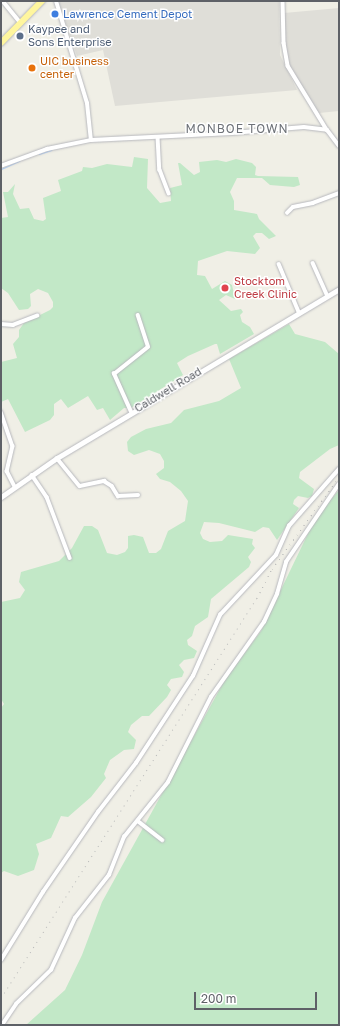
<!DOCTYPE html>
<html>
<head>
<meta charset="utf-8">
<style>
	body { margin:0 }
	#map { position:relative; width:340px; height:1026px; overflow:hidden; background:#f0efe6; font-family:"Golos Text",sans-serif }
	div>[style] { position:absolute }
	.industrial>* { inset:0; background:#dfded8 }
	.green>* { inset:0; background:#c2e8c7 }
	.stream>* { height:1px; margin:-0.5px; padding:0 0.5px; transform-origin:0.5px; border-radius:0.5px; background:#a8ceff }
	.roads { filter:drop-shadow(0 0 1px #b7b8bd) drop-shadow(0 0 1px #b7b8bd) }
	.minor>* { height:3.5px; margin:-1.75px; padding:0 1.75px; transform-origin:1.75px; border-radius:1.75px; background:#fff }
	.tertiary>* { height:4px; margin:-2px; padding:0 2px; transform-origin:2px; border-radius:2px; background:#fff }
	.secondary>* { height:4.5px; margin:-2.25px; padding:0 2.25px; transform-origin:2.25px; border-radius:2.25px; background:#fff }
	.trunk>* { height:5.5px; margin:-2.75px; padding:0 2.75px; transform-origin:2.75px; border-radius:2.75px; background:#fff69e }
	.rail>* { height:1px; margin-top:-0.5px; transform-origin:0; background:repeating-linear-gradient(90deg,#b7b8b8 0 1px,transparent 0 6px) }
	.dots>* { width:11px; height:11px; translate:-50% -50%; box-sizing:border-box; border:2px solid #fff; border-radius:50% }
	span { translate:-50% -50%; white-space:nowrap; text-align:center; line-height:1.15; -webkit-text-stroke:3px #fff; paint-order:stroke }
	.shop-label { font-size:11px; color:#366cbe }
	.left { translate:0 -50%; text-align:left }
	.service-label { font-size:11px; color:#4e5e75 }
	.food-label { font-size:11px; color:#c56008 }
	.health-label { font-size:11px; color:#be3a42 }
	.street-label { font-size:11px; color:#5e6167 }
	.neighbourhood-label { font-size:12px; color:#6f7379; letter-spacing:1px }
	.frame { position:absolute; inset:0; border:2px solid #5e6167; pointer-events:none }
	.scale { position:absolute; left:194px; top:992px; width:123px; height:18px; box-sizing:border-box; border:2px solid #5e6167; border-top:0; padding-left:5px; font-size:12px; line-height:14px; white-space:nowrap; color:#5e6167; -webkit-text-stroke:3px #fff; paint-order:stroke }
</style>
</head>
<body>
<div id="map">
	<div class="industrial">
		<i style="clip-path:polygon(58px 1px,279px 1px,280px 55px,297px 90px,115px 106px,103px 50px,77px 56px)"></i>
		<i style="clip-path:polygon(339px 8px,339px 111px,319px 113px,285px 59px,284px 13px)"></i>
	</div>
	<div class="green">
		<i style="clip-path:polygon(134px 157px,148px 159px,147px 188px,160px 203px,171px 201px,170px 188px,182px 185px,178px 163px,180px 163px,194px 175px,200px 172px,199px 162px,217px 160px,226px 162px,236px 159px,252px 163px,256px 167px,255px 175px,258px 176px,298px 177px,300px 185px,294px 187px,270px 185px,262px 178px,237px 178px,230px 192px,234px 201px,234px 210px,257px 214px,259px 219px,276px 236px,269px 239px,262px 233px,256px 233px,253px 236px,260px 248px,255px 254px,227px 251px,198px 261px,197px 275px,205px 276px,212px 289px,225px 281px,232px 285px,235px 299px,226px 295px,219px 300px,231px 311px,241px 309px,243px 312px,240px 315px,242px 322px,250px 327px,254px 334px,220px 354px,217px 344px,215px 344px,188px 356px,177px 363px,183px 375px,131px 408px,124px 408px,110px 420px,103px 408px,97px 410px,88px 396px,68px 408px,61px 399px,54px 404px,54px 415px,50px 420px,25px 432px,8px 399px,1px 402px,1px 362px,17px 358px,13px 344px,19px 337px,19px 330px,24px 323px,50px 310px,53px 307px,53px 302px,48px 293px,38px 289px,30px 294px,31px 306px,28px 309px,19px 310px,8px 293px,1px 288px,1px 218px,8px 217px,3px 192px,8px 192px,15px 184px,13px 194px,20px 209px,29px 208px,34px 219px,43px 221px,46px 219px,43px 198px,61px 191px,58px 180px,82px 171px,83px 167px,92px 168px,107px 164px,132px 167px)"></i>
		<i style="clip-path:polygon(289px 324px,295px 334px,325px 342px,339px 354px,339px 445px,330px 449px,300px 472px,299px 478px,314px 489px,312px 496px,308px 498px,298px 496px,294px 500px,293px 504px,299px 508px,277px 540px,269px 528px,263px 527px,255px 532px,219px 523px,204px 522px,200px 533px,203px 539px,210px 542px,222px 541px,228px 535px,253px 539px,252px 544px,255px 548px,248px 557px,251px 562px,249px 567px,211px 599px,208px 617px,195px 626px,192px 636px,187px 640px,188px 645px,197px 651px,194px 658px,184px 660px,179px 665px,184px 672px,182px 677px,171px 679px,167px 685px,171px 690px,167px 697px,149px 716px,142px 716px,131px 725px,128px 732px,136px 740px,134px 749px,124px 750px,110px 760px,104px 774px,106px 778px,91px 797px,68px 817px,61px 816px,51px 838px,36px 844px,39px 854px,34px 870px,18px 876px,4px 871px,1px 873px,1px 708px,4px 704px,1px 699px,1px 602px,20px 598px,25px 590px,19px 582px,21px 572px,59px 561px,72px 548px,84px 526px,92px 526px,98px 530px,107px 553px,117px 555px,125px 552px,128px 548px,128px 536px,134px 535px,143px 537px,149px 553px,156px 553px,161px 549px,168px 531px,185px 521px,188px 501px,181px 491px,170px 482px,160px 479px,156px 474px,164px 468px,164px 461px,160px 454px,149px 450px,134px 455px,128px 451px,127px 442px,131px 437px,146px 429px,171px 423px,184px 410px,219px 401px,241px 388px,229px 359px)"></i>
		<i style="clip-path:polygon(339px 490px,339px 1025px,26px 1025px,65px 990px,82px 955px,102px 902px,226px 678px,261px 631px,316px 517px)"></i>
	</div>
	<div class="stream">
		<i style="left:39px;top:154px;width:13px;rotate:-18deg"></i>
		<i style="left:1px;top:169px;width:20px;rotate:-24deg"></i>
	</div>
	<div class="roads">
		<div class="minor">
			<i style="left:3px;top:1px;width:28px;rotate:51deg"></i>
			<i style="left:283px;top:1px;width:42px;rotate:88.6deg"></i>
			<i style="left:284px;top:43px;width:23px;rotate:80deg"></i>
			<i style="left:288px;top:66px;width:75px;rotate:58.6deg"></i>
			<i style="left:158px;top:137px;width:33px;rotate:87deg"></i>
			<i style="left:160px;top:170px;width:25px;rotate:69deg"></i>
			<i style="left:1px;top:166px;width:49px;rotate:-20.3deg"></i>
			<i style="left:47px;top:149px;width:45px;rotate:-11.6deg"></i>
			<i style="left:287px;top:213px;width:8px;rotate:-45deg"></i>
			<i style="left:293px;top:207px;width:20px;rotate:-11deg"></i>
			<i style="left:313px;top:203px;width:28px;rotate:-21deg"></i>
			<i style="left:313px;top:263px;width:35px;rotate:66deg"></i>
			<i style="left:279px;top:264px;width:52px;rotate:67.4deg"></i>
			<i style="left:1px;top:324px;width:12px;rotate:5deg"></i>
			<i style="left:13px;top:325px;width:26px;rotate:-21deg"></i>
			<i style="left:1px;top:412px;width:36px;rotate:71deg"></i>
			<i style="left:13px;top:446px;width:26px;rotate:103deg"></i>
			<i style="left:7px;top:471px;width:18px;rotate:63deg"></i>
			<i style="left:131px;top:412px;width:42px;rotate:-114.1deg"></i>
			<i style="left:114px;top:374px;width:43px;rotate:-38.5deg"></i>
			<i style="left:148px;top:347px;width:33px;rotate:-108deg"></i>
			<i style="left:57px;top:458px;width:36px;rotate:51deg"></i>
			<i style="left:80px;top:486px;width:25px;rotate:-12deg"></i>
			<i style="left:104px;top:481px;width:9px;rotate:32deg"></i>
			<i style="left:112px;top:486px;width:12px;rotate:59deg"></i>
			<i style="left:118px;top:496px;width:20px;rotate:-3deg"></i>
			<i style="left:32px;top:475px;width:27px;rotate:56deg"></i>
			<i style="left:47px;top:497px;width:65px;rotate:69.3deg"></i>
			<i style="left:138px;top:821px;width:31px;rotate:38deg"></i>
			<i style="left:1px;top:960px;width:80px;rotate:-58.3deg"></i>
			<i style="left:43px;top:892px;width:97px;rotate:-55.5deg"></i>
			<i style="left:98px;top:812px;width:62px;rotate:-52.2deg"></i>
			<i style="left:136px;top:763px;width:104px;rotate:-56.8deg"></i>
			<i style="left:193px;top:676px;width:67px;rotate:-66.1deg"></i>
			<i style="left:220px;top:615px;width:82px;rotate:-47deg"></i>
			<i style="left:276px;top:555px;width:32px;rotate:-66deg"></i>
			<i style="left:289px;top:526px;width:76px;rotate:-48.7deg"></i>
			<i style="left:2px;top:1025px;width:25px;rotate:-56deg"></i>
			<i style="left:16px;top:1004px;width:49px;rotate:-44.2deg"></i>
			<i style="left:51px;top:970px;width:57px;rotate:-65.2deg"></i>
			<i style="left:75px;top:918px;width:55px;rotate:-51.7deg"></i>
			<i style="left:109px;top:875px;width:41px;rotate:-68.5deg"></i>
			<i style="left:124px;top:837px;width:70px;rotate:-51.3deg"></i>
			<i style="left:168px;top:782px;width:95px;rotate:-63.2deg"></i>
			<i style="left:211px;top:697px;width:92px;rotate:-54.8deg"></i>
			<i style="left:264px;top:622px;width:31px;rotate:-65deg"></i>
			<i style="left:277px;top:594px;width:33px;rotate:-74deg"></i>
			<i style="left:286px;top:562px;width:94px;rotate:-55.8deg"></i>
		</div>
		<div class="tertiary">
			<i style="left:56px;top:1px;width:107px;rotate:73.1deg"></i>
			<i style="left:87px;top:103px;width:37px;rotate:84deg"></i>
			<i style="left:91px;top:140px;width:141px;rotate:-2.8deg"></i>
			<i style="left:232px;top:133px;width:72px;rotate:-4.8deg"></i>
			<i style="left:304px;top:127px;width:23px;rotate:7deg"></i>
			<i style="left:327px;top:130px;width:20px;rotate:53deg"></i>
		</div>
		<div class="secondary">
			<i style="left:1px;top:497px;width:68px;rotate:-34.9deg"></i>
			<i style="left:57px;top:458px;width:329px;rotate:-30.9deg"></i>
		</div>
		<div class="trunk">
			<i style="left:1px;top:43px;width:59px;rotate:-45.7deg"></i>
		</div>
	</div>
	<div class="rail">
		<i style="left:1px;top:998px;width:475px;rotate:-57.4deg"></i>
		<i style="left:257px;top:598px;width:33px;rotate:-63deg"></i>
		<i style="left:272px;top:569px;width:114px;rotate:-53.9deg"></i>
	</div>
	<div class="dots">
		<i style="left:55px;top:14px;background:#3f7fe0"></i>
		<i style="left:20px;top:36px;background:#5c6f8a"></i>
		<i style="left:32px;top:68px;background:#e8710a"></i>
		<i style="left:225px;top:288px;background:#e0444e"></i>
	</div>
	<div class="shop-label">
		<span class="left" style="left:63px;top:14px">Lawrence Cement Depot</span>
	</div>
	<div class="service-label">
		<span class="left" style="left:28px;top:36px">Kaypee and<br>Sons Enterprise</span>
	</div>
	<div class="food-label">
		<span class="left" style="left:40px;top:68px">UIC business<br>center</span>
	</div>
	<div class="health-label">
		<span class="left" style="left:234px;top:288px">Stocktom<br>Creek Clinic</span>
	</div>
	<div class="street-label">
		<span style="left:168px;top:390px;rotate:-31deg">Caldwell Road</span>
	</div>
	<div class="neighbourhood-label">
		<span style="left:237px;top:129px">MONBOE TOWN</span>
	</div>
	<div class="frame"></div>
	<div class="scale">200 m</div>
</div>
</body>
</html>
